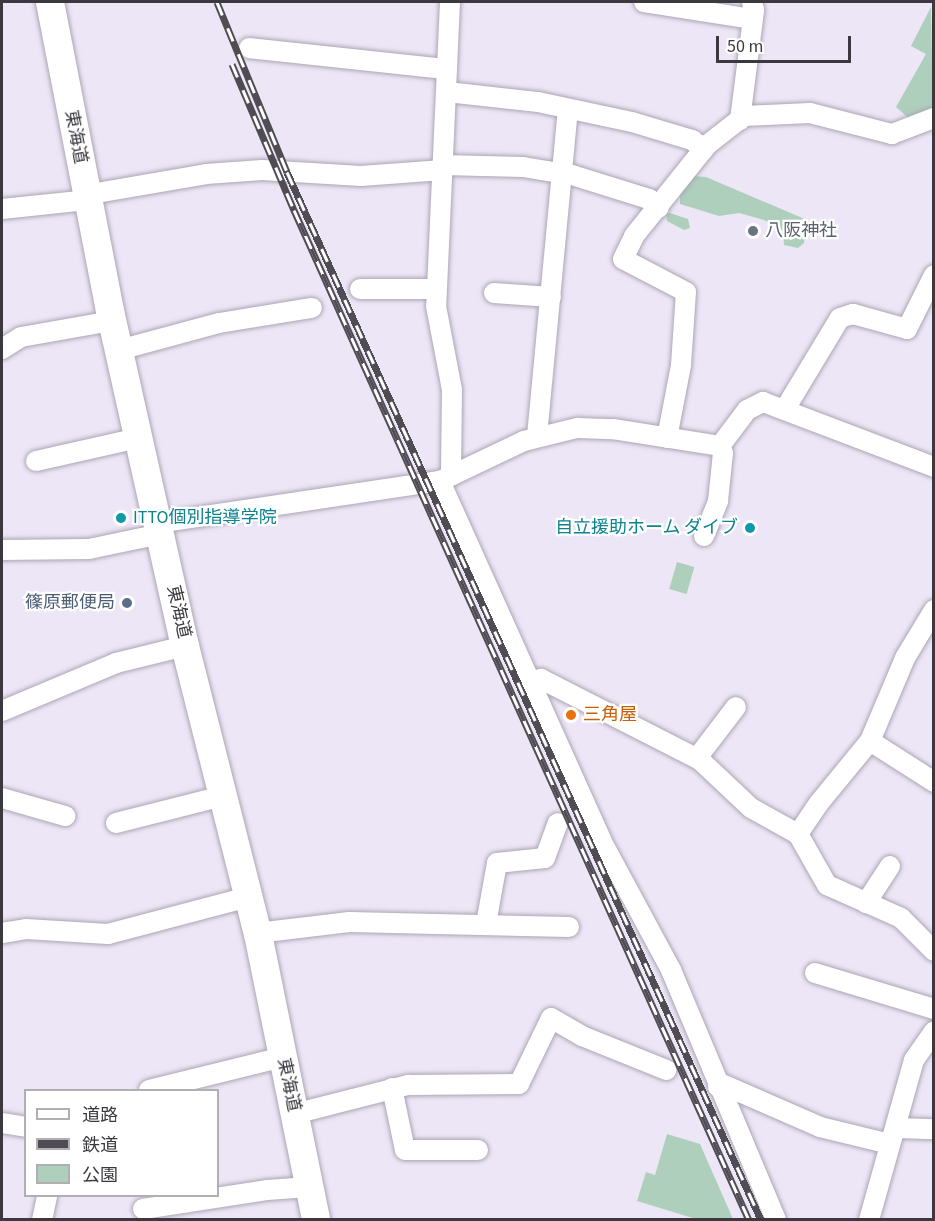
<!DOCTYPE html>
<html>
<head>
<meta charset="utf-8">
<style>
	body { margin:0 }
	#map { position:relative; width:935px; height:1221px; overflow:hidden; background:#ede6f6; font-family:"Source Sans 3","Noto Sans JP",sans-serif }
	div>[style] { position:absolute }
	.green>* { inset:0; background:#aecfbc; transform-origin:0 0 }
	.roads { filter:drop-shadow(0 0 2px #aca5b4) drop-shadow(0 0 2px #aca5b4) }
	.street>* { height:20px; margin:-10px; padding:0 10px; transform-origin:10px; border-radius:10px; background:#fff }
	.secondary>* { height:28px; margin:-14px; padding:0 14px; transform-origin:14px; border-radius:14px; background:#fff }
	.rail>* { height:7px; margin-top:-3.5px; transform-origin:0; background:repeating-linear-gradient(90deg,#fff 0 14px,#504c54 0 28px); box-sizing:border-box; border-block:2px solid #504c54 }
	.dots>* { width:16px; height:16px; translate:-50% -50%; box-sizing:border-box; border:3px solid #fff; border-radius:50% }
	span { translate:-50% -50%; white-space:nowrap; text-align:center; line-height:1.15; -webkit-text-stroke:4.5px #fff; paint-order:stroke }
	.street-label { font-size:18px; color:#3b383f }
	.worship-label { font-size:18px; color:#5b616d }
	.left { translate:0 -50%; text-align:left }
	.culture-label { font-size:18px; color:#0d838f }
	.right { translate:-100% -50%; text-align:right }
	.service-label { font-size:18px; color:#4e5e75 }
	.food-label { font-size:18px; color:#c56008 }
	.frame { position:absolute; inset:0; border:3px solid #3b383f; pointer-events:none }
	.legend { position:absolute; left:24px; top:1089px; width:195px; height:108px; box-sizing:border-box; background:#fff; border:2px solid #b1afb2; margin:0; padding:8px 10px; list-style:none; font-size:18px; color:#3b383f }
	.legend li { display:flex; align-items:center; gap:12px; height:30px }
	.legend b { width:30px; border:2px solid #b1afb2 }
	.scale { position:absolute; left:716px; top:36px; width:135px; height:27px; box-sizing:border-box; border:3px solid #3b383f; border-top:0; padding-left:8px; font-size:18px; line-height:21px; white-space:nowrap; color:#3b383f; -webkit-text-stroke:4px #fff; paint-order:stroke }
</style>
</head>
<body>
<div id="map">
	<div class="green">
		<i style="clip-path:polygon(931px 7px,933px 112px,913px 122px,896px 107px,926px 54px,911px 46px)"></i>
		<i style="clip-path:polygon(694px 176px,706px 177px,807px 220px,804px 243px,798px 248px,784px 245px,783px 231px,764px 220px,739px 213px,719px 216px,680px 204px,680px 193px)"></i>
		<i style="clip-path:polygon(670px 213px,688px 219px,690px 228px,684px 230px,667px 221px,666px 214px)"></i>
		<i style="left:677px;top:562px;width:18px;height:28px;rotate:16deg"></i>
		<i style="clip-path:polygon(667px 1134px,700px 1144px,733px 1219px,696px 1219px,637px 1201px,646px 1172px,655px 1175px)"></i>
	</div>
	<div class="roads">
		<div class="street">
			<i style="left:450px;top:2px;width:304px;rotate:92.6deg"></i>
			<i style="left:436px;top:306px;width:86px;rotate:79.2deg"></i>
			<i style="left:452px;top:390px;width:86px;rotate:90.7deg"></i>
			<i style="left:644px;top:2px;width:110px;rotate:8.9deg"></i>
			<i style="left:249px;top:48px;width:199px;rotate:6.1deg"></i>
			<i style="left:447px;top:92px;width:92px;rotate:6.3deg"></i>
			<i style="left:538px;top:102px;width:96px;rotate:12deg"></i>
			<i style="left:632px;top:122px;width:63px;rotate:16.7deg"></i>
			<i style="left:692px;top:140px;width:15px;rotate:37deg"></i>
			<i style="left:740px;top:120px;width:111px;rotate:-82.7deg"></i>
			<i style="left:754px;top:10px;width:8px;rotate:-104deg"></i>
			<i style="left:443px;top:165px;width:80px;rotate:1.4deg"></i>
			<i style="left:523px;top:167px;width:50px;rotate:9.3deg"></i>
			<i style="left:572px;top:175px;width:81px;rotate:17.3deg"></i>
			<i style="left:649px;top:199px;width:13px;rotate:42deg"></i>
			<i style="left:85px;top:195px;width:123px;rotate:-9.8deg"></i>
			<i style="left:206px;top:174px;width:56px;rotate:-4.1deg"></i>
			<i style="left:262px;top:170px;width:99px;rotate:3.5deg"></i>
			<i style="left:361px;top:176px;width:82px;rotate:-4.2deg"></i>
			<i style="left:2px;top:209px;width:85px;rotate:-6deg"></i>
			<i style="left:360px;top:289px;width:77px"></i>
			<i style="left:494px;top:293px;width:57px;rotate:4deg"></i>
			<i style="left:2px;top:349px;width:22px;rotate:-32deg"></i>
			<i style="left:21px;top:337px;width:92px;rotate:-10deg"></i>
			<i style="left:119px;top:350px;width:104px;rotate:-15.1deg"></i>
			<i style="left:219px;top:323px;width:94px;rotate:-9.2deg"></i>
			<i style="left:785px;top:409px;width:106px;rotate:-58.9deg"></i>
			<i style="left:840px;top:318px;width:14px;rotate:-17deg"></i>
			<i style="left:853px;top:314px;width:56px;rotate:15.5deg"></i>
			<i style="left:907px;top:329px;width:60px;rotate:-63.4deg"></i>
			<i style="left:537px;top:436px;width:328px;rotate:-84.6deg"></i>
			<i style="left:667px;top:438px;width:74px;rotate:-79.1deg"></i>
			<i style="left:681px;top:365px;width:73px;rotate:-86.1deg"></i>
			<i style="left:686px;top:292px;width:71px;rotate:-152.4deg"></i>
			<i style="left:623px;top:259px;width:25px;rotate:-64deg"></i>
			<i style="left:634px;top:236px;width:117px;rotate:-51.3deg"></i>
			<i style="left:707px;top:145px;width:47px;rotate:-38.1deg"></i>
			<i style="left:744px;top:116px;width:66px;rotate:-2.6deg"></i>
			<i style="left:810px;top:113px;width:85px;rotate:14.4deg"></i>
			<i style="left:892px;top:134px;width:45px;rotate:-20.9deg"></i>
			<i style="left:36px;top:461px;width:105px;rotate:-12.7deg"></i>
			<i style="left:440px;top:481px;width:93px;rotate:-25.5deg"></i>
			<i style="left:524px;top:441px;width:55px;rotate:-13.8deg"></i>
			<i style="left:577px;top:428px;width:36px;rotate:2deg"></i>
			<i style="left:613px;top:429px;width:108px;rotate:9deg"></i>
			<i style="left:720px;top:446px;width:45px;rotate:-53.1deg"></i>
			<i style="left:747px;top:410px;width:18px;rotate:-27deg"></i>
			<i style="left:763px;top:402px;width:183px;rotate:20.8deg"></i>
			<i style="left:158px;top:523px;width:285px;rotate:-8.5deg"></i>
			<i style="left:440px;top:481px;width:393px;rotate:65.8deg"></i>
			<i style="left:601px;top:840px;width:148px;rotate:61.7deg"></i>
			<i style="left:671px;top:970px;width:271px;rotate:67.2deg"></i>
			<i style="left:704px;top:536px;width:38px;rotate:-68deg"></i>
			<i style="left:718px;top:501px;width:48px;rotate:-84.1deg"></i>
			<i style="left:723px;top:453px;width:8px;rotate:-113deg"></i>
			<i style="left:2px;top:550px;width:87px;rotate:-0.7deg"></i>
			<i style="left:89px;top:549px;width:73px;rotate:-11.9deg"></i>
			<i style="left:531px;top:683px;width:11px;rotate:-22deg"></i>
			<i style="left:541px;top:679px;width:178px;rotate:27deg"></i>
			<i style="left:700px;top:760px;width:70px;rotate:43.3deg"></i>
			<i style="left:751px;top:808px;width:54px;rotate:29deg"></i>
			<i style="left:798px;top:834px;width:59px;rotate:60.4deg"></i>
			<i style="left:827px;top:885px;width:81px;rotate:24deg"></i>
			<i style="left:901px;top:918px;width:47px;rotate:45deg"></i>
			<i style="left:2px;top:711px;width:124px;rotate:-22.8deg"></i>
			<i style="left:116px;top:663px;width:71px;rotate:-13.8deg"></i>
			<i style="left:870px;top:741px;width:76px;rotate:32.6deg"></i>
			<i style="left:697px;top:758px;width:64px;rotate:-52.6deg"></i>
			<i style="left:2px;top:798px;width:66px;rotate:15.9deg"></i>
			<i style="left:116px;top:823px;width:110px;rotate:-14.2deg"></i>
			<i style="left:798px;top:834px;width:37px;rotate:-56deg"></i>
			<i style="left:819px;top:803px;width:80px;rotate:-50.6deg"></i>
			<i style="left:870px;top:741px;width:90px;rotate:-67.1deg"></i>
			<i style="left:905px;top:658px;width:56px;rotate:-58.9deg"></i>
			<i style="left:866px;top:903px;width:44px;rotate:-57deg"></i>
			<i style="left:486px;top:924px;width:62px;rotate:-79.8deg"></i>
			<i style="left:497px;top:863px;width:48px;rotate:-5.9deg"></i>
			<i style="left:545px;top:858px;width:37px;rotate:-70deg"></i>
			<i style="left:2px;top:933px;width:24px;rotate:-9deg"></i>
			<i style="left:26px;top:929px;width:82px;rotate:3.5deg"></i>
			<i style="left:108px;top:934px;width:145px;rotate:-14.8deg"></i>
			<i style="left:257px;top:933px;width:93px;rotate:-6.8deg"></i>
			<i style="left:349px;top:922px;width:220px;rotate:1.3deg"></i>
			<i style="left:815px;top:973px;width:124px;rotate:16.8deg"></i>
			<i style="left:718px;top:1087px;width:6px;rotate:-18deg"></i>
			<i style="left:724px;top:1085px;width:105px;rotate:23.6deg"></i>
			<i style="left:820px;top:1127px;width:72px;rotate:13.7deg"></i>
			<i style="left:392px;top:1088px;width:63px;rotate:78.2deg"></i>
			<i style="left:405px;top:1150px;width:73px"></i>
			<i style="left:149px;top:1090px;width:138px;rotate:-13.8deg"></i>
			<i style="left:294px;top:1114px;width:118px;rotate:-14.3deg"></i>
			<i style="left:408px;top:1085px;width:111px;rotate:-0.5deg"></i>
			<i style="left:519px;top:1084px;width:73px;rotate:-64.1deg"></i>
			<i style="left:551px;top:1018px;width:36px;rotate:30deg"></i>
			<i style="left:582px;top:1036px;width:91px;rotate:22deg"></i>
			<i style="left:2px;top:1123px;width:24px;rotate:9deg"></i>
			<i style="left:897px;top:1128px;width:37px;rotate:2deg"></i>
			<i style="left:143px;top:1209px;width:125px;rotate:-8.7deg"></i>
			<i style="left:267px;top:1190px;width:42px;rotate:-4.1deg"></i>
			<i style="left:42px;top:1220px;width:25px;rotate:-78deg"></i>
			<i style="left:869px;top:1220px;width:166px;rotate:-74.3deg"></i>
			<i style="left:914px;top:1060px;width:35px;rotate:-55deg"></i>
		</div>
		<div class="secondary">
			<i style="left:50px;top:2px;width:315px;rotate:79deg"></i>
			<i style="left:110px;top:311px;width:343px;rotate:77.4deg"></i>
			<i style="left:185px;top:646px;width:297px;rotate:75.8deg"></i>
			<i style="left:258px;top:934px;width:292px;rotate:78.5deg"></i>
		</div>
	</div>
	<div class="rail">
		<i style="left:217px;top:2px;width:184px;rotate:67.6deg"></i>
		<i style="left:287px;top:172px;width:1150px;rotate:65.66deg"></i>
		<i style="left:232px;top:64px;width:159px;rotate:67deg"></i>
		<i style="left:294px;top:210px;width:1108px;rotate:65.75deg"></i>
	</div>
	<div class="dots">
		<i style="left:753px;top:231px;background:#6b7280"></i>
		<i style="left:121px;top:518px;background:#0f9aa8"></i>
		<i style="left:750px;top:528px;background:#0f9aa8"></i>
		<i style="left:127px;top:603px;background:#5c6f8a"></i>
		<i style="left:571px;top:715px;background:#e8710a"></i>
	</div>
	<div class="street-label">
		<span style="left:75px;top:137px;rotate:79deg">東海道</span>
		<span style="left:178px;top:612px;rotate:77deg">東海道</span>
		<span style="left:288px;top:1085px;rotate:78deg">東海道</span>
	</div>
	<div class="worship-label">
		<span class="left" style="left:765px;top:231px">八阪神社</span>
	</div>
	<div class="culture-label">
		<span class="left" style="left:133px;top:518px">ITTO個別指導学院</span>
		<span class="right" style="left:738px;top:528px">自立援助ホーム ダイブ</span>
	</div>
	<div class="service-label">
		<span class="right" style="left:115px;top:603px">篠原郵便局</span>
	</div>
	<div class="food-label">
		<span class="left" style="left:583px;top:715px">三角屋</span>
	</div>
	<div class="frame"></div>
	<ul class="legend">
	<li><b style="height:8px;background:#fff"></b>道路</li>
	<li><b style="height:8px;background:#504c54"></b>鉄道</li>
	<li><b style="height:16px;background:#aecfbc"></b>公園</li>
	</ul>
	<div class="scale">50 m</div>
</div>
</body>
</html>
